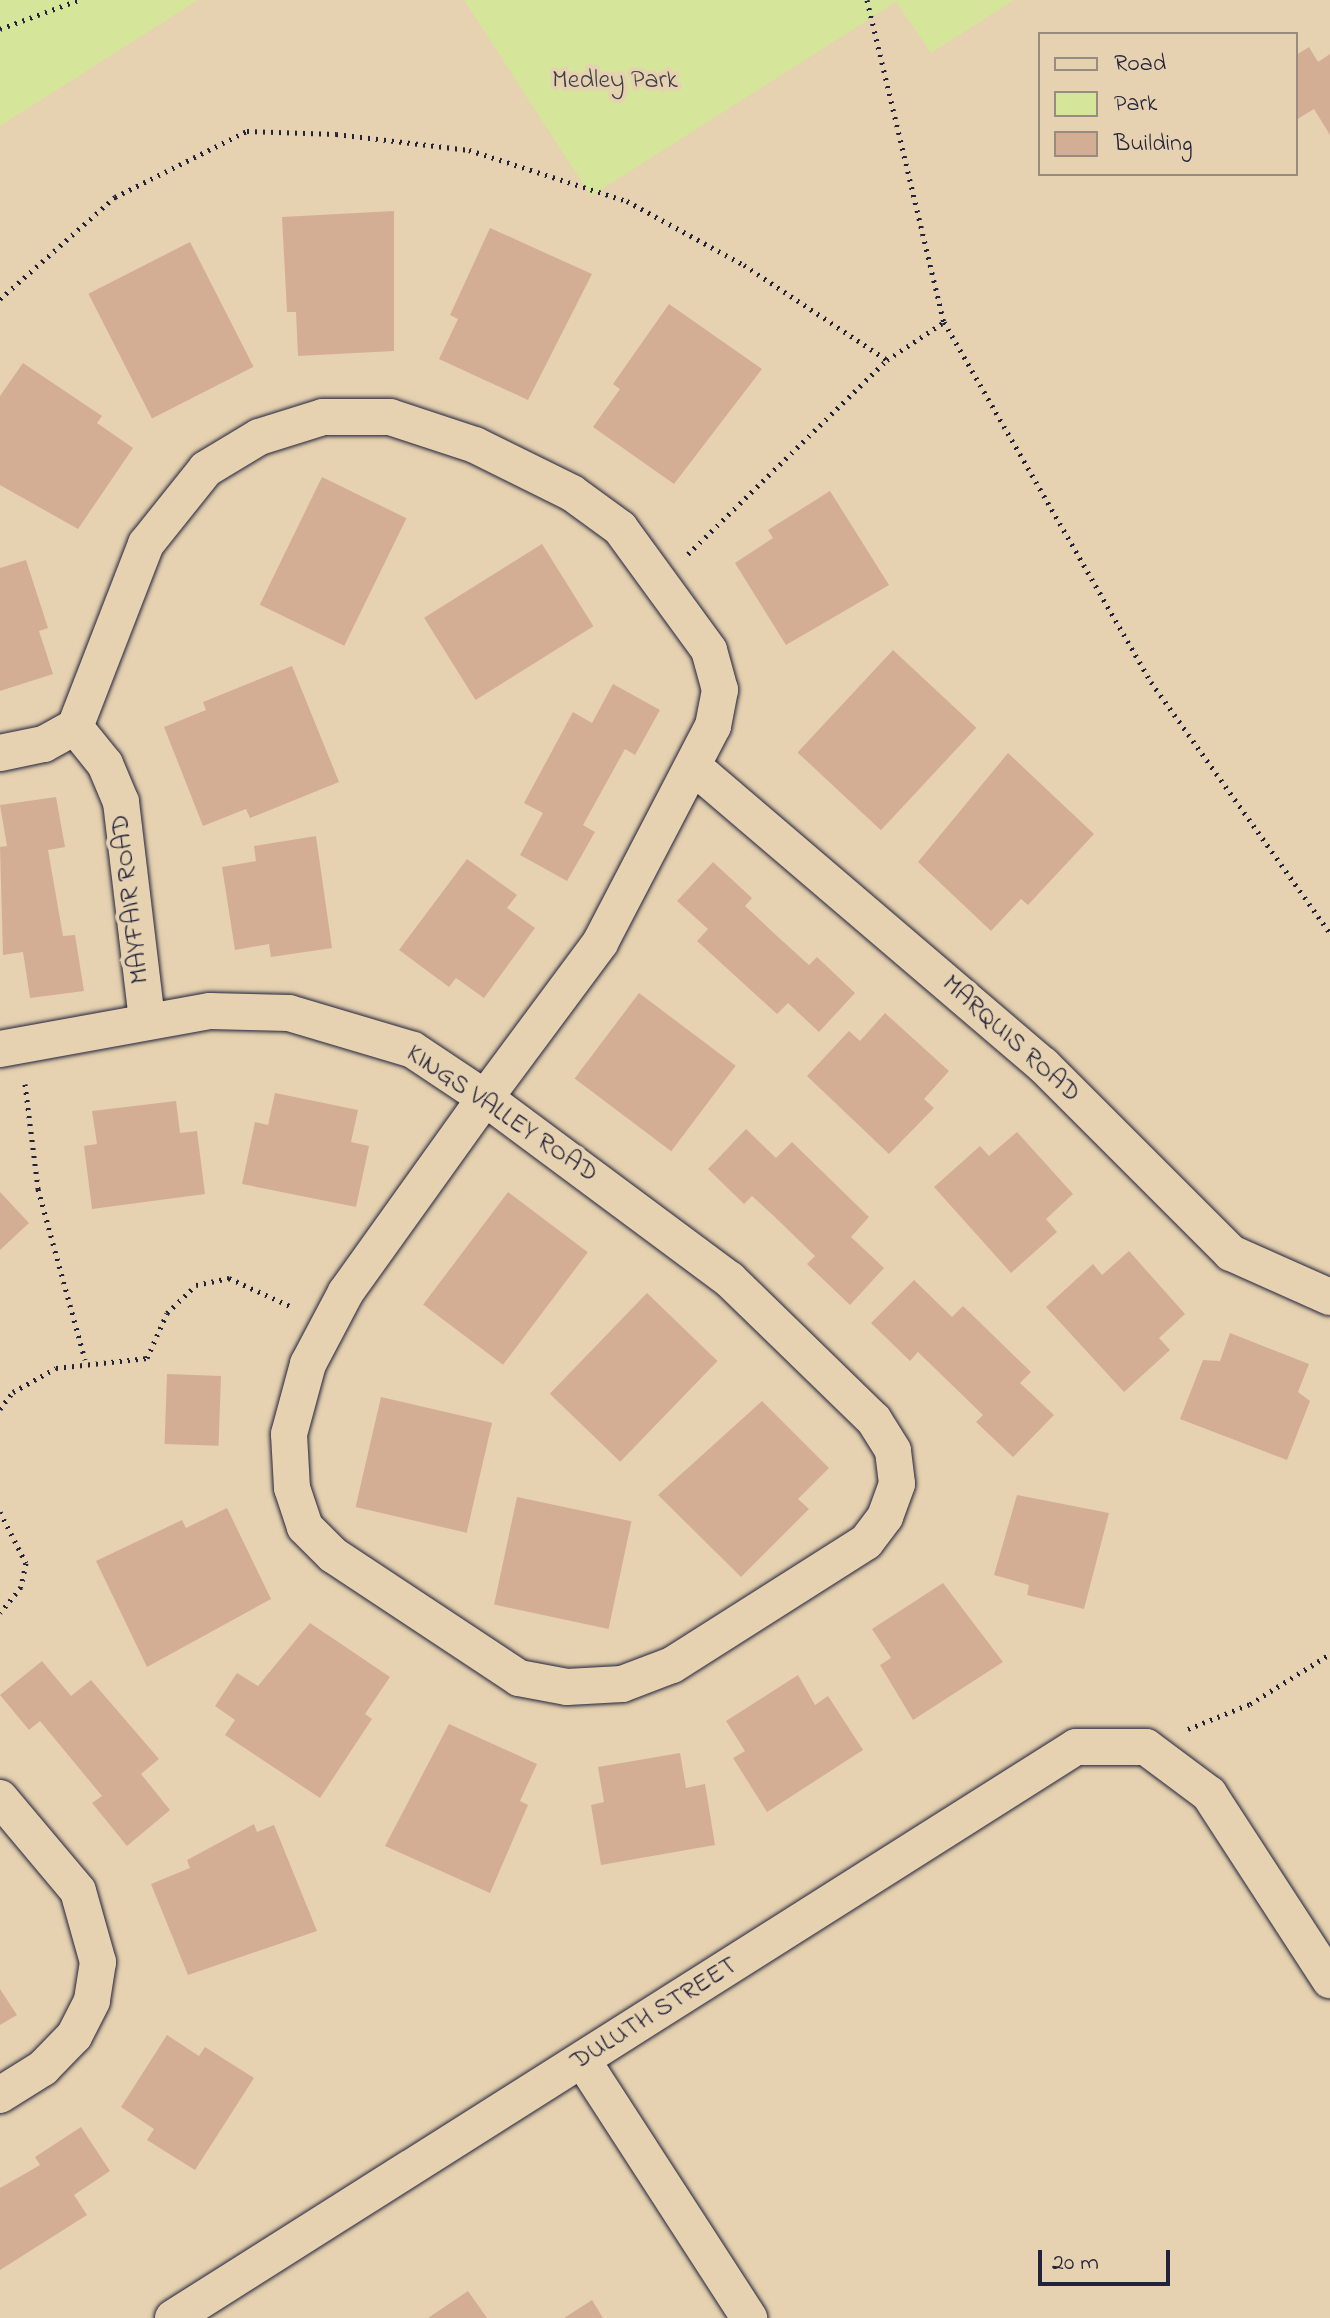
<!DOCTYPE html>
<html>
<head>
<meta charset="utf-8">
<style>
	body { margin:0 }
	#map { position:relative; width:1330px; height:2318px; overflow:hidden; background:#e6d2b0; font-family:"Indie Flower",sans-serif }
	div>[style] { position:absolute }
	.green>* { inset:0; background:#d5e599 }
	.building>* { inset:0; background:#d4ae94; transform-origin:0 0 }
	.path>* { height:5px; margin-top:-2.5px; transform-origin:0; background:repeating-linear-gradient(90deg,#22223b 0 2px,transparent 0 8px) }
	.roads { filter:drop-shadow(0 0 2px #22223b) drop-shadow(0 0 2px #22223b) }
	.street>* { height:36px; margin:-18px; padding:0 18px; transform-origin:18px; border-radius:18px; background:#e6d2b0 }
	span { translate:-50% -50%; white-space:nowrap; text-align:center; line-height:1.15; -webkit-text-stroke:8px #e6d2b0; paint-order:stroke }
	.park-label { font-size:26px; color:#3d3f49 }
	.street-label { font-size:26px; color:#22223b }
	.legend { position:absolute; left:1038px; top:32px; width:260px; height:144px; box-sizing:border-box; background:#e6d2b0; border:2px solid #988c81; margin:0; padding:10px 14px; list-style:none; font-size:24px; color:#22223b }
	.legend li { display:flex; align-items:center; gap:16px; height:40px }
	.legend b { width:40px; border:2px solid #988c81 }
	.scale { position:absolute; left:1038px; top:2250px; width:132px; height:36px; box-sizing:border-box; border:4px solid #22223b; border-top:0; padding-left:10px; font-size:24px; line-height:28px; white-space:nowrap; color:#22223b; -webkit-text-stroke:6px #e6d2b0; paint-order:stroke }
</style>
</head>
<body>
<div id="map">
	<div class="green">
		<i style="clip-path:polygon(0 0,198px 0,0 126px)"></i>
		<i style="clip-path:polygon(464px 0,1014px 0,931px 53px,896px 2px,591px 196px)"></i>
	</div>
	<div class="building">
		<i style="clip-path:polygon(1309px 47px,1318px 62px,1330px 54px,1330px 135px,1314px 109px,1296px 120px,1296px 55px)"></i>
		<i style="clip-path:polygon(394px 211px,394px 351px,298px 356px,296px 312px,287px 312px,282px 217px)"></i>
		<i style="clip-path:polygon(490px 228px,592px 274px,528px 400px,439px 359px,458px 319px,450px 315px)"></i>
		<i style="left:190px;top:242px;width:140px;height:114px;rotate:63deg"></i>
		<i style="clip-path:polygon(669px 304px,762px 369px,674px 484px,593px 427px,620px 389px,613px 384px)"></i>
		<i style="clip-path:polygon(23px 363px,102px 416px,97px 423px,133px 448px,78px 529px,0 485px,0 396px)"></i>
		<i style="left:322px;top:477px;width:94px;height:142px;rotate:26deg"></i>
		<i style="clip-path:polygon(830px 491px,889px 585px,786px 645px,735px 563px,773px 538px,768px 530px)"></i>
		<i style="left:542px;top:544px;width:97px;height:139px;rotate:58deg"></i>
		<i style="clip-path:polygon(26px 560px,48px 628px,39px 631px,53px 674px,0 691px,0 568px)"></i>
		<i style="left:893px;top:650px;width:114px;height:140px;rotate:43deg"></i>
		<i style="clip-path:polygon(292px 666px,339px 782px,250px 818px,246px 809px,203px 826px,164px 727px,206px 710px,203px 702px)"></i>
		<i style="clip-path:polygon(613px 684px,660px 710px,635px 755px,625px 749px,583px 825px,595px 832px,567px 881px,520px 855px,543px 813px,524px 803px,573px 712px,592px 723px)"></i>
		<i style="clip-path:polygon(1008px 753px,1094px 834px,1028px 905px,1021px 899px,991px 931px,918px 862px)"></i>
		<i style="clip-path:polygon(56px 797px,65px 847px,48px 850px,63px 936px,75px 935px,84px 991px,30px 998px,23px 952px,3px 955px,0 847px,7px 846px,0 805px)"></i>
		<i style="clip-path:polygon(316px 836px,332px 948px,271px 957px,269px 944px,235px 950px,222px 867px,256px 861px,254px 846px)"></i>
		<i style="clip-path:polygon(467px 859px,517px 895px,507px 908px,535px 928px,484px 998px,456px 978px,449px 987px,399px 950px)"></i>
		<i style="clip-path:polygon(713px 862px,752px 898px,745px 906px,777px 936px,809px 965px,817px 957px,855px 993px,819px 1032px,788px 1003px,777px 1014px,697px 941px,708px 929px,677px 901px)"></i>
		<i style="left:639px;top:993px;width:121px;height:107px;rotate:37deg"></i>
		<i style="clip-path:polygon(885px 1013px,949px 1071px,924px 1099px,934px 1108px,889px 1154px,807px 1076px,849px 1031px,860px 1041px)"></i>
		<i style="clip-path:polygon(275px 1093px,358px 1110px,351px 1142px,369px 1146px,356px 1207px,242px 1184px,255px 1122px,268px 1125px)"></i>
		<i style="clip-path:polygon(176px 1101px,180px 1133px,197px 1131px,205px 1194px,92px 1209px,84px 1146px,97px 1144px,92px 1111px)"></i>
		<i style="clip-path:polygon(746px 1129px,776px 1158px,792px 1142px,869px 1217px,851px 1237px,884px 1268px,850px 1305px,807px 1264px,815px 1256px,777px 1219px,752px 1196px,744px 1204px,708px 1169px)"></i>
		<i style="clip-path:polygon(1017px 1132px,1073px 1194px,1046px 1219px,1057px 1232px,1011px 1273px,934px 1187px,980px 1146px,989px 1156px)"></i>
		<i style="clip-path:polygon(0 1192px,29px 1223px,0 1250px)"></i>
		<i style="left:508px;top:1192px;width:100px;height:141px;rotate:37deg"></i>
		<i style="clip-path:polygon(1129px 1251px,1185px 1314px,1159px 1338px,1170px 1350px,1124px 1392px,1046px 1307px,1093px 1264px,1102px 1275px)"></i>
		<i style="clip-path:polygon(914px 1280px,952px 1317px,963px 1306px,1031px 1372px,1020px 1383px,1054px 1415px,1013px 1457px,976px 1422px,983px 1415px,918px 1352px,910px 1361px,871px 1323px)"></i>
		<i style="left:647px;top:1293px;width:98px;height:140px;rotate:44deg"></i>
		<i style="clip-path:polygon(1230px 1333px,1309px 1364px,1298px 1392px,1310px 1401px,1287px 1460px,1180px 1419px,1203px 1360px,1220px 1361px)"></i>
		<i style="left:167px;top:1374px;width:54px;height:70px;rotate:2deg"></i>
		<i style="left:381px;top:1397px;width:114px;height:113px;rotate:13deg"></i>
		<i style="clip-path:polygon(762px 1401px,829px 1468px,798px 1499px,809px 1509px,741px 1577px,658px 1495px)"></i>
		<i style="clip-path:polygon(1017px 1495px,1109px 1513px,1084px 1609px,1027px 1595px,1029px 1585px,994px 1575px)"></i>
		<i style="left:517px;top:1497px;width:117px;height:110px;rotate:12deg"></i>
		<i style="clip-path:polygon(227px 1508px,271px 1599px,147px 1667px,96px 1561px,182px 1520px,186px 1528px)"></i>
		<i style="clip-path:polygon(943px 1583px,1003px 1662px,913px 1720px,880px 1665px,891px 1658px,872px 1629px)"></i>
		<i style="clip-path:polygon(310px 1623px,390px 1677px,365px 1714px,372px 1719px,320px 1798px,225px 1735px,235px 1720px,215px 1706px,237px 1673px,258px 1686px)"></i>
		<i style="clip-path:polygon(42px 1661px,71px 1696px,91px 1680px,159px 1759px,141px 1774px,170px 1810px,127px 1846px,92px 1803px,102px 1796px,40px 1721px,29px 1730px,0 1695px)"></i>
		<i style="clip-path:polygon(798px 1675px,815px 1705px,828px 1696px,863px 1750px,767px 1812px,733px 1758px,745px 1751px,726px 1721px)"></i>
		<i style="clip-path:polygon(449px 1724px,537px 1764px,520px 1801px,528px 1805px,490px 1893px,385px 1846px)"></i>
		<i style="clip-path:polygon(680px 1753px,686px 1788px,705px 1784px,715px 1845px,601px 1865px,591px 1805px,604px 1802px,598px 1767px)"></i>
		<i style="clip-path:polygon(254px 1824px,257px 1832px,274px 1825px,317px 1931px,188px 1975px,151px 1884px,190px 1868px,187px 1860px)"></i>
		<i style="clip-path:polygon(0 1989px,17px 2015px,0 2025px)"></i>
		<i style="clip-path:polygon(167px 2035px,199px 2056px,205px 2047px,254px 2078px,195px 2170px,147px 2140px,154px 2129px,121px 2107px)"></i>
		<i style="clip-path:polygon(81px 2127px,110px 2171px,74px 2195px,87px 2215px,0 2270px,0 2188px,40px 2165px,35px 2157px)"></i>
		<i style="clip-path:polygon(468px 2291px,487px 2318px,428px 2318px)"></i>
		<i style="clip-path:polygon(592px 2300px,603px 2318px,564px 2318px)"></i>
	</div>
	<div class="path">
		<i style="left:867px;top:0;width:331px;rotate:76.6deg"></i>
		<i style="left:944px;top:322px;width:415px;rotate:60.1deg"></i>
		<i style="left:1151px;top:682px;width:308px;rotate:54.5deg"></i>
		<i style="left:0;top:29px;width:84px;rotate:-20.2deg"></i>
		<i style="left:0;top:299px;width:154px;rotate:-41.6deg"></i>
		<i style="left:115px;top:197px;width:148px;rotate:-26.6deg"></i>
		<i style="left:247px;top:131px;width:89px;rotate:1.9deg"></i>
		<i style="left:336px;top:134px;width:134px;rotate:6.9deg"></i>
		<i style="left:469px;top:150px;width:166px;rotate:17.9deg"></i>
		<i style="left:627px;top:201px;width:133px;rotate:28.7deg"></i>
		<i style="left:744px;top:265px;width:172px;rotate:33.6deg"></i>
		<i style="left:688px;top:554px;width:278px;rotate:-44.3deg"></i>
		<i style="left:887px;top:360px;width:69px;rotate:-33.7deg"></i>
		<i style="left:25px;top:1084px;width:106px;rotate:82.9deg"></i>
		<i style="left:38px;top:1189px;width:177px;rotate:74.6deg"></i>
		<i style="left:0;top:1409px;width:21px;rotate:-53deg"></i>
		<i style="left:13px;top:1392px;width:49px;rotate:-29.2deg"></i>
		<i style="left:56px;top:1368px;width:92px;rotate:-6.3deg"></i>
		<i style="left:147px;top:1358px;width:49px;rotate:-66deg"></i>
		<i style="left:167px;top:1313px;width:40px;rotate:-44deg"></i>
		<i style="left:196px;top:1285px;width:34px;rotate:-12deg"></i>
		<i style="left:229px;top:1278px;width:69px;rotate:24.7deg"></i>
		<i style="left:0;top:1512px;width:57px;rotate:63deg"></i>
		<i style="left:26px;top:1563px;width:25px;rotate:102deg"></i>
		<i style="left:21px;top:1587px;width:33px;rotate:129deg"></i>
		<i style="left:1188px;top:1729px;width:67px;rotate:-22deg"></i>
		<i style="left:1250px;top:1704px;width:94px;rotate:-32deg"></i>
	</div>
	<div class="roads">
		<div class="street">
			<i style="left:0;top:753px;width:45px;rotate:-11.6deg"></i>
			<i style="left:44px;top:744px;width:35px;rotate:-29deg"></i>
			<i style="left:75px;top:727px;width:48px;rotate:51deg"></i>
			<i style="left:105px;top:764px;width:41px;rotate:67.2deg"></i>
			<i style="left:121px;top:802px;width:220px;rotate:83.2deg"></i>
			<i style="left:695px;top:768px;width:458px;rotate:40.5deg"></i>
			<i style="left:1043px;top:1065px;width:266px;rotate:45deg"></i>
			<i style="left:1231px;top:1253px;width:108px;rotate:24deg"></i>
			<i style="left:0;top:1049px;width:213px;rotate:-10.3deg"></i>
			<i style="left:210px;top:1011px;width:79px;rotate:1.5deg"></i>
			<i style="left:289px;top:1013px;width:129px;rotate:16.6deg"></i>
			<i style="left:413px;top:1050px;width:87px;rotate:33.7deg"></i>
			<i style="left:485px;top:1098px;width:304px;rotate:36.6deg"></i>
			<i style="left:729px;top:1279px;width:202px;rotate:44.2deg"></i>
			<i style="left:874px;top:1420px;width:36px;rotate:58deg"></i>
			<i style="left:893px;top:1451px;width:33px;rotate:83deg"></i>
			<i style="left:897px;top:1484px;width:35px;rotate:110deg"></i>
			<i style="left:885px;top:1517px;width:31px;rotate:127deg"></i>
			<i style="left:866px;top:1542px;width:230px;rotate:147.6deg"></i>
			<i style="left:672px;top:1665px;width:53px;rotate:159.2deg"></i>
			<i style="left:622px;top:1684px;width:55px;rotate:176.9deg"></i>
			<i style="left:567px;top:1687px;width:49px;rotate:-169.4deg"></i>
			<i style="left:519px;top:1678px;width:223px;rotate:-146.5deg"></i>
			<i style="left:333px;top:1555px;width:40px;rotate:-135deg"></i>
			<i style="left:305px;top:1527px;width:41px;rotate:-108.4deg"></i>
			<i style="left:292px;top:1488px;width:54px;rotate:-93.2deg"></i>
			<i style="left:289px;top:1434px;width:73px;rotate:-74.8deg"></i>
			<i style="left:308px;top:1364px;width:81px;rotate:-62.2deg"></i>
			<i style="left:346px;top:1292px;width:239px;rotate:-54.4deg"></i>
			<i style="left:485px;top:1098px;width:193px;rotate:-53.4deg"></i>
			<i style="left:600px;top:943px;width:245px;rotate:-62.5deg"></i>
			<i style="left:713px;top:726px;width:37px;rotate:-79deg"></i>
			<i style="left:720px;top:690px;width:41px;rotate:-105.4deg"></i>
			<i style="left:709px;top:650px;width:151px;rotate:-126.1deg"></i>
			<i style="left:620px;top:528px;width:59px;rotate:-143.9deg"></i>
			<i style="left:572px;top:493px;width:108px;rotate:-153.7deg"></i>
			<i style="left:475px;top:445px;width:89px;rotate:-161.8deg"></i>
			<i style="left:390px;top:417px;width:67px;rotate:180deg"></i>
			<i style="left:323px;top:417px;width:67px;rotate:162.6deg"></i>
			<i style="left:259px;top:437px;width:62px;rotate:148.9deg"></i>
			<i style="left:206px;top:469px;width:96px;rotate:128.7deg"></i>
			<i style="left:146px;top:544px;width:196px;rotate:111.2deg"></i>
			<i style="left:0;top:1798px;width:121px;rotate:50deg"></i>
			<i style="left:78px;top:1891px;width:74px;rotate:74.3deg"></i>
			<i style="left:98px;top:1962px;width:39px;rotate:99deg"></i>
			<i style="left:92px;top:2001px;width:39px;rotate:117deg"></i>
			<i style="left:74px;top:2036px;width:45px;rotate:134.1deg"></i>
			<i style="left:43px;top:2068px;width:51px;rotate:147.9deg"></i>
			<i style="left:583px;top:2061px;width:306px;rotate:57.1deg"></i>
			<i style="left:173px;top:2318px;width:1068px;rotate:-32.31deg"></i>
			<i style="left:1076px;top:1747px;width:70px"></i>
			<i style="left:1146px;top:1747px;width:79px;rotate:36.7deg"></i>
			<i style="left:1209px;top:1794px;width:222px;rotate:57deg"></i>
		</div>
	</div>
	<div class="park-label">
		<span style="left:615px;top:82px">Medley Park</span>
	</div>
	<div class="street-label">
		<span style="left:132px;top:899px;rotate:-97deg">MAYFAIR ROAD</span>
		<span style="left:1010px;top:1040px;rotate:42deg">MARQUIS ROAD</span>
		<span style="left:501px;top:1115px;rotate:34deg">KINGS VALLEY ROAD</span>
		<span style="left:655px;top:2015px;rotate:-32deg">DULUTH STREET</span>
	</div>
	<ul class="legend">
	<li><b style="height:10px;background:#e6d2b0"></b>Road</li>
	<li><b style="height:22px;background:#d5e599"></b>Park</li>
	<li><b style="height:22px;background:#d4ae94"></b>Building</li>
	</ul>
	<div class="scale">20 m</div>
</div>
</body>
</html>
